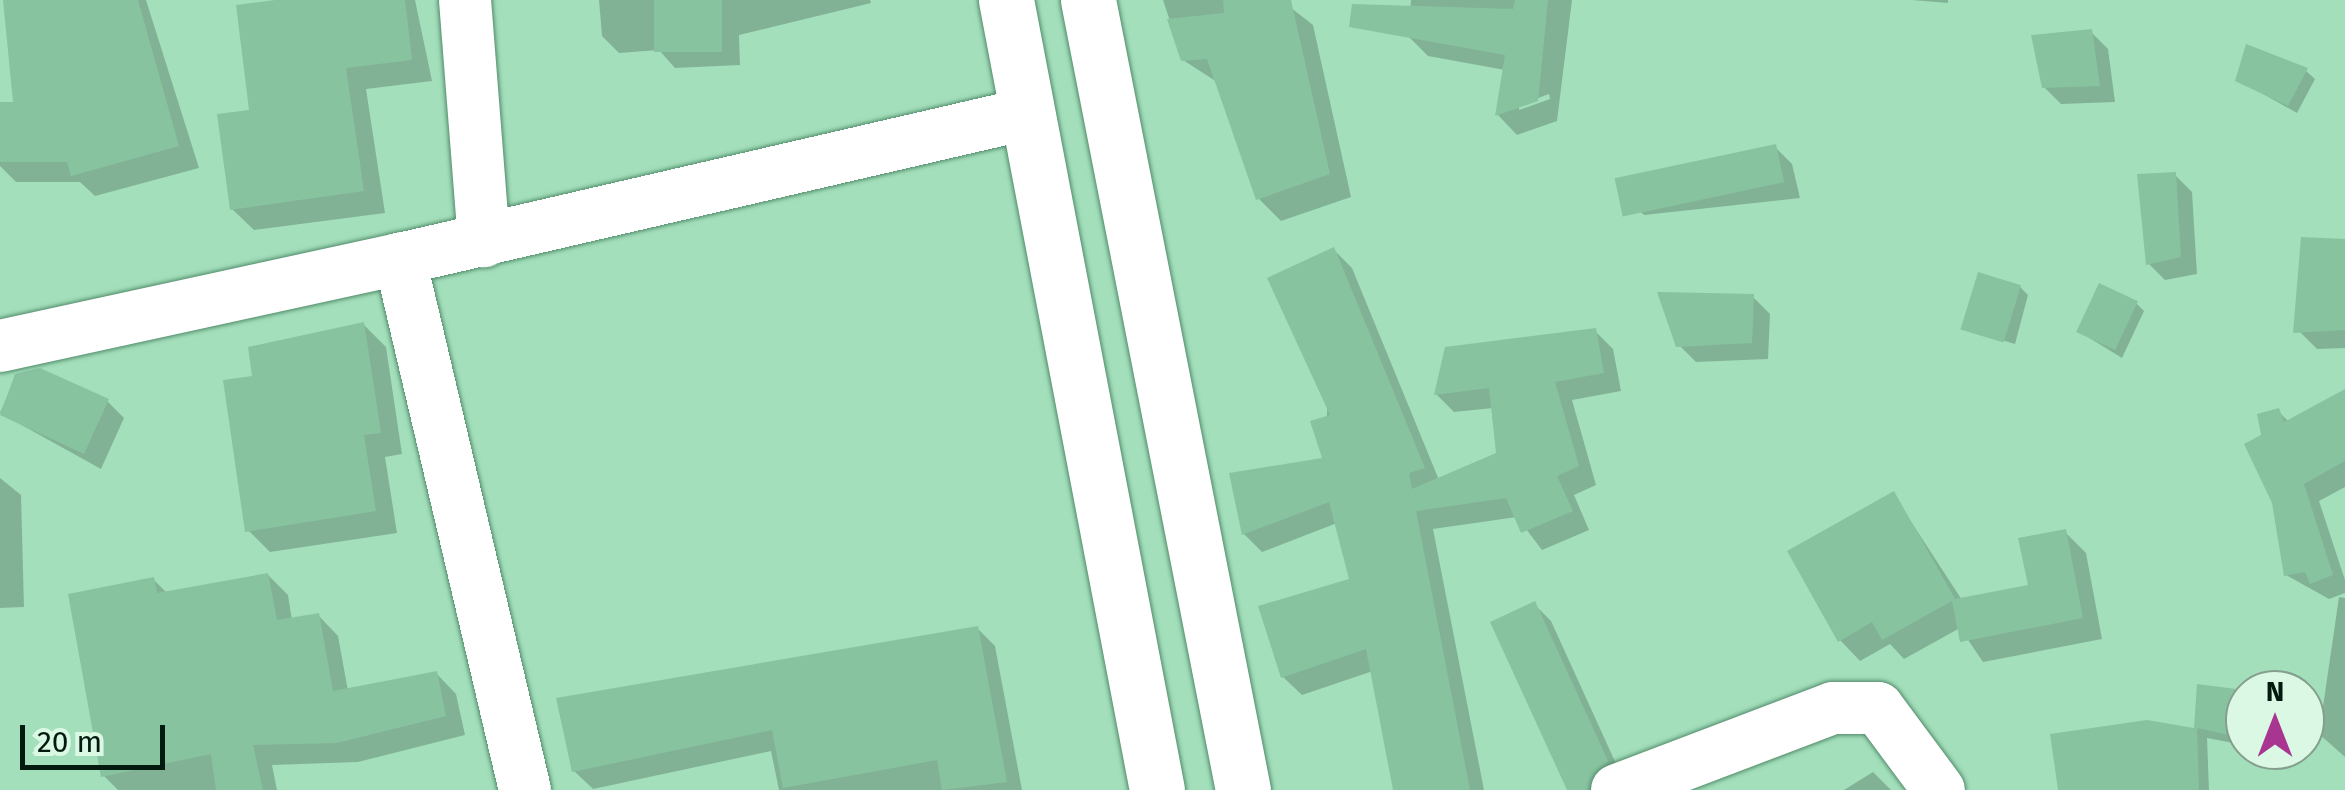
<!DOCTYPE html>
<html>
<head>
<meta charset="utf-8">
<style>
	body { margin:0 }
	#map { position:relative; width:2345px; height:790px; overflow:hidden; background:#a3dfbb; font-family:"Fira Sans",sans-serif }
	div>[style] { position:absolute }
	.shadow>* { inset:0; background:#0003 }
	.building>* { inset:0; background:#88c3a0; transform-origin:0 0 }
	.roads { filter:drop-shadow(0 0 2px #528b6b) drop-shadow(0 0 2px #528b6b) }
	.minor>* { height:52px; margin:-26px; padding:0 26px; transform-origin:26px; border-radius:26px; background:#fff }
	.tertiary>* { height:55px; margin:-27.5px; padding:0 27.5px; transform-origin:27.5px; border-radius:27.5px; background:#fff }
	span { translate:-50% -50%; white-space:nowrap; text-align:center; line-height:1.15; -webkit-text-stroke:8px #dbf8e5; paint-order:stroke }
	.north { position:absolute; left:2225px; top:670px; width:100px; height:100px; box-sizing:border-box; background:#dbf8e5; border:2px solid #859f8f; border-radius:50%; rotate:0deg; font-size:28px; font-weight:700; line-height:40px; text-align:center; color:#031a0e }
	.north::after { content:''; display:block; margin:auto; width:35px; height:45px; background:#a8358f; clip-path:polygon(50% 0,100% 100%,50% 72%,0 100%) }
	.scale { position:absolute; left:20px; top:725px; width:145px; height:45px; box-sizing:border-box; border:5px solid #031a0e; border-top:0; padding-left:12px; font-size:30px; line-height:35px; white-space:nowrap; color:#031a0e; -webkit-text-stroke:8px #dbf8e5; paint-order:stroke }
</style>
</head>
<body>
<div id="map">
	<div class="shadow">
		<i style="clip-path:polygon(6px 0,146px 0,199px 168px,95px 196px,80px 182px,16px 182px,0 166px,0 104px,16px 104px)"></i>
		<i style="clip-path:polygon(296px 0,415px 0,432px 81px,366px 89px,385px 213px,254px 230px,232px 209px,252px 112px)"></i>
		<i style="clip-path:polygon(599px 0,870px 0,871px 3px,739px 35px,740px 65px,675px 68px,659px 50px,619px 53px,602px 36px)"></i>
		<i style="clip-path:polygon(1163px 0,1281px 0,1313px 25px,1351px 197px,1281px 221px,1258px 198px,1217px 82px,1183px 60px)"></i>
		<i style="clip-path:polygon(evenodd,1411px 0,1572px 0,1557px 121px,1517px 135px,1498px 115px,1505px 70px,1428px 56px,1408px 36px,1411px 0,1549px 94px,1550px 99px,1519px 110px,1519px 105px,1549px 94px)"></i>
		<i style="clip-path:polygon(1912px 0,1948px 0,1948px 3px)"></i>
		<i style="clip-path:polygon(2091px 32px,2108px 49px,2115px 102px,2061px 104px,2044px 87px)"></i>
		<i style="clip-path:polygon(2306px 71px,2315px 79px,2297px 113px,2238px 80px)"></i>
		<i style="clip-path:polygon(1775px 147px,1792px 164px,1800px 198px,1644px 215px,1627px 198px)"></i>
		<i style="clip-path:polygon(2175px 175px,2192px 192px,2197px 274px,2165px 280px,2149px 264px)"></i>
		<i style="clip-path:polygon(2345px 242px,2345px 348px,2317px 349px,2296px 328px)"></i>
		<i style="clip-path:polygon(1334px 250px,1352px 268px,1439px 480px,1499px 455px,1493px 408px,1454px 412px,1436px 394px,1595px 331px,1613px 349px,1621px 391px,1572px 400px,1596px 485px,1574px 495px,1589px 530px,1542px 550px,1517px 517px,1433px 529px,1484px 790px,1395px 790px,1373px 671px,1302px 695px,1283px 677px,1352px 581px,1337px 523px,1262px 552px,1244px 534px,1325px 460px)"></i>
		<i style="clip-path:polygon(2020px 287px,2028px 295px,2015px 344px,1964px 329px)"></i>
		<i style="clip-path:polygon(1753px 297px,1770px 314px,1768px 359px,1696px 362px,1679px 345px)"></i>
		<i style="clip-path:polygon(2136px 303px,2144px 311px,2122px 358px,2078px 331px)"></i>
		<i style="clip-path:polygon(364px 325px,386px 347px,402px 454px,385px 457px,397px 533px,270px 552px,248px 530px,254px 378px)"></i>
		<i style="clip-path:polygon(16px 376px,107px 401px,124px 418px,101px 469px,0 413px)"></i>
		<i style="clip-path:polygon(2345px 392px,2345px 487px,2319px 501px,2345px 580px,2345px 593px,2329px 599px,2286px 575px,2263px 436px,2278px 411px,2289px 422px)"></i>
		<i style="clip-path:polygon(0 478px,21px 495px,24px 607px,0 608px)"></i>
		<i style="clip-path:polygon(1893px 494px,1962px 600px,2031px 587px,2065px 532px,2086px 553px,2102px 639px,1983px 662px,1960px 628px,1904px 659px,1890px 644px,1860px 661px,1840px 640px)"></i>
		<i style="clip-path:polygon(268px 575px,288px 595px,292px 620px,318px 615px,338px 636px,348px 691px,436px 673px,456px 694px,465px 735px,358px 762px,272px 765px,277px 790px,118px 790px,104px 776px,153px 579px,167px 593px)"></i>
		<i style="clip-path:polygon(2339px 597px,2345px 598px,2345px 757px,2319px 734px)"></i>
		<i style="clip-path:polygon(1534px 604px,1551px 621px,1623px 779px,1612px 790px,1570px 790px)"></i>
		<i style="clip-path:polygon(977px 628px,995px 646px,1022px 790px,779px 790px,771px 751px,593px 789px,574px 771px)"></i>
		<i style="clip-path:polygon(2199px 687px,2245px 702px,2239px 744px,2207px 738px,2209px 790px,2060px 790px,2197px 731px)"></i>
		<i style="clip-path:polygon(1873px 772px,1891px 790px,1844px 790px)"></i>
	</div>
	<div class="building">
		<i style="clip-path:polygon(3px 0,138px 0,179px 146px,71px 176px,67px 162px,0 162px,0 102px,13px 102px)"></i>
		<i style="clip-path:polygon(275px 0,405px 0,412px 60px,346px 68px,364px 191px,230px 210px,217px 114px,249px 110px,236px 5px)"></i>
		<i style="left:654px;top:0;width:68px;height:52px"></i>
		<i style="clip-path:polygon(1223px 0,1291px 0,1330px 174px,1256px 200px,1207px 59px,1181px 61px,1167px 19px,1224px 13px)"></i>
		<i style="clip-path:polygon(1515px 0,1548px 0,1538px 101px,1495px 116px,1505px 55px,1349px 27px,1352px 4px,1513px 9px)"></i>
		<i style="clip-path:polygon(2092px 29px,2100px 86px,2042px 88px,2031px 35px)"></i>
		<i style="clip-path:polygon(2246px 44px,2308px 68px,2288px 106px,2235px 81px)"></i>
		<i style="left:1776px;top:144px;width:39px;height:165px;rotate:78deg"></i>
		<i style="clip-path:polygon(2176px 172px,2181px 257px,2146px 265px,2137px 174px)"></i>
		<i style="clip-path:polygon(2301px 237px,2345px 239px,2345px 330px,2293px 333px)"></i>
		<i style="clip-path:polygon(1334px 247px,1425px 468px,1409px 473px,1412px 489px,1496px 453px,1489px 388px,1434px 395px,1445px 347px,1596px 328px,1604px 373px,1555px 382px,1579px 466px,1557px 476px,1573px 511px,1521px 533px,1506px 498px,1416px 511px,1470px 790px,1393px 790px,1366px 649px,1281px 678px,1258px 606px,1349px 579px,1329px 502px,1242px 535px,1229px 473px,1322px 458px,1310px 421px,1330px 415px,1267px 278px)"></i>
		<i style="left:1978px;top:272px;width:45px;height:60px;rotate:17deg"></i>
		<i style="left:2099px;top:283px;width:43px;height:54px;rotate:25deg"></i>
		<i style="clip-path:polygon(1657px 292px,1754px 294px,1752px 343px,1676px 347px)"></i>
		<i style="clip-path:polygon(364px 322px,381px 433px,364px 435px,376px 511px,245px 532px,223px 380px,252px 376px,248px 347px)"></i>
		<i style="clip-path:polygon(40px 368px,109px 399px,84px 454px,0 415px,15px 374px)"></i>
		<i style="clip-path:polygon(2345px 389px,2345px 461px,2304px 484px,2333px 575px,2310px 584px,2305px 572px,2284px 576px,2272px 503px,2244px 444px,2261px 435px,2257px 414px,2279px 408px,2284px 422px)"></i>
		<i style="clip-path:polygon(1894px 491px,1955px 599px,2028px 585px,2018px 538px,2066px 529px,2083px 618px,1960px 642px,1952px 601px,1882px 640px,1872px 622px,1838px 642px,1787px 551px)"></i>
		<i style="clip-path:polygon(268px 573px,277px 620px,319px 613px,333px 691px,437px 671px,446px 716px,337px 743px,253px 745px,263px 790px,216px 790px,211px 754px,101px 777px,68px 594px,154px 577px,157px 593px)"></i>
		<i style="clip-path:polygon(1535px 601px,1608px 761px,1588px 790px,1567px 790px,1490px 622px)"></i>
		<i style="clip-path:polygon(978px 626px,1007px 782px,942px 790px,937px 760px,783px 788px,772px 730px,572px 772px,556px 698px)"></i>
		<i style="clip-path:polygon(2197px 684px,2236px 689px,2229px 735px,2197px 728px,2199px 790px,2058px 790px,2050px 734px,2147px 720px,2194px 728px)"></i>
	</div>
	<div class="roads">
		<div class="minor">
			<i style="left:465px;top:0;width:242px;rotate:85.5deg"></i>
			<i style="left:0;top:346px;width:409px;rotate:-12.3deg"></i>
			<i style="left:525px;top:790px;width:546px;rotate:-103.25deg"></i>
			<i style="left:400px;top:259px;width:643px;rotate:-13.04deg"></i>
			<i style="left:1617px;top:790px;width:231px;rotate:-20.8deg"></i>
			<i style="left:1833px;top:708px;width:45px"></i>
			<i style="left:1878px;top:708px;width:102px;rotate:53.4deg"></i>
		</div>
		<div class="tertiary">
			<i style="left:1006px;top:0;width:804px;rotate:79.18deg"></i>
			<i style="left:1088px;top:0;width:805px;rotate:78.9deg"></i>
		</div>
	</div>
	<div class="north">N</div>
	<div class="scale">20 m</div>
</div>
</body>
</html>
